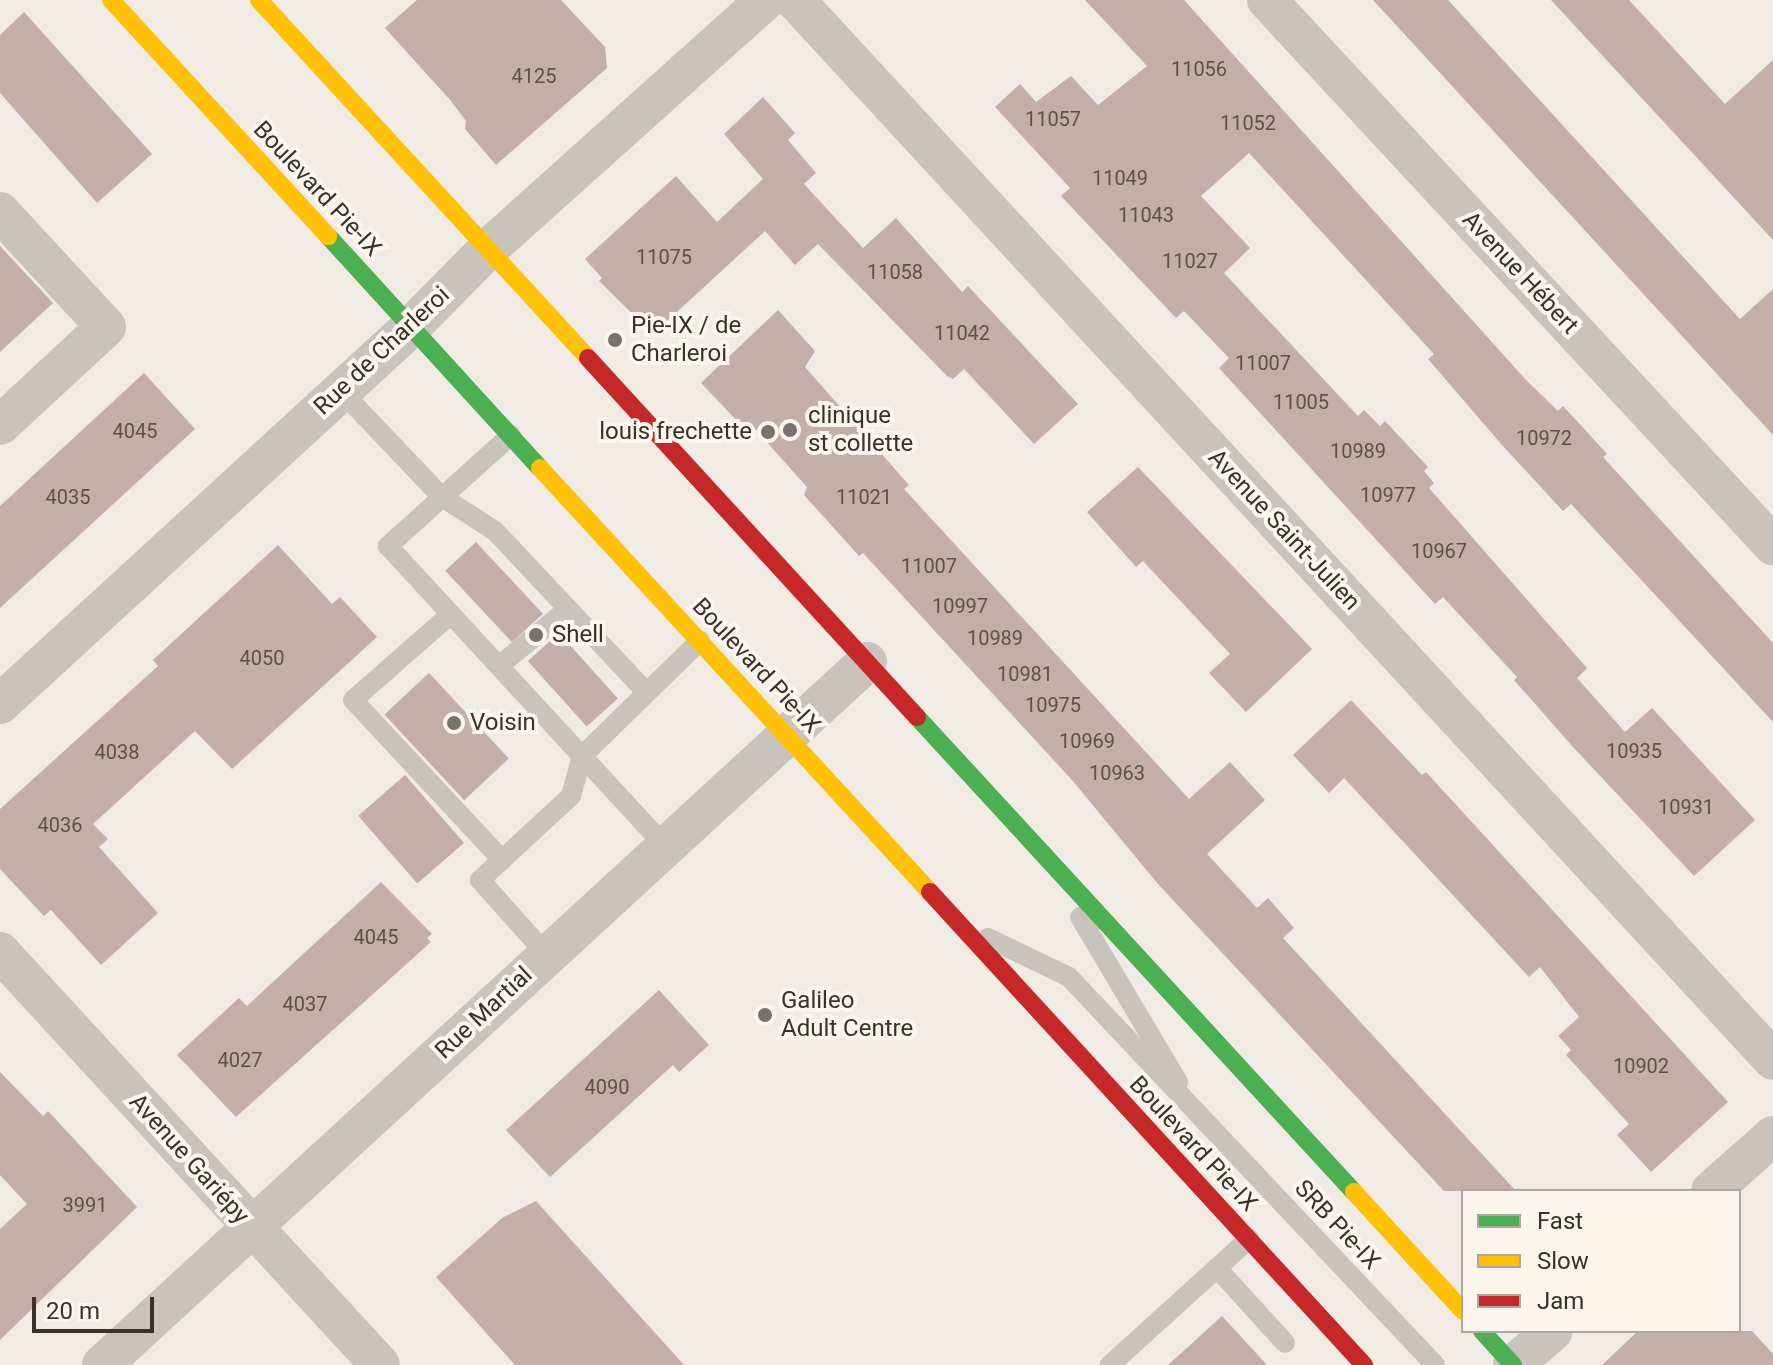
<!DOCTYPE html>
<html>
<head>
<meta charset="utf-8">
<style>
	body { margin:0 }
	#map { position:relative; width:1773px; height:1365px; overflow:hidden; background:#f0ebe5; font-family:Roboto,sans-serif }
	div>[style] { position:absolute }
	.building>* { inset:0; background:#c3afa7; transform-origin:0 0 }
	.lane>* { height:20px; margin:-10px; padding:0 10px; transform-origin:10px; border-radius:10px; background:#c9c3be }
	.street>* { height:40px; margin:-20px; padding:0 20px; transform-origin:20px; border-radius:20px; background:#c9c3be }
	.fast>* { height:18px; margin:-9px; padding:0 9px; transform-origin:9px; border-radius:9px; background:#4caf50 }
	.slow>* { height:18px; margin:-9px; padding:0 9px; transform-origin:9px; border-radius:9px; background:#ffc107 }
	.jam>* { height:18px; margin:-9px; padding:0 9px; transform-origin:9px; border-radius:9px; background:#c62828 }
	.dots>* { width:22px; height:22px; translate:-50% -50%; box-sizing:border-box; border:4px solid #fbf5ee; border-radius:50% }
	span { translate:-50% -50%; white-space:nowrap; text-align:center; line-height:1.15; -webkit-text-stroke:8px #fbf5ee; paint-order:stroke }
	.number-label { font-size:20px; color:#5d504a }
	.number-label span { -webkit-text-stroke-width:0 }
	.street-label { font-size:24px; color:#3b302b }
	.poi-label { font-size:24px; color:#3b302b }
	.left { translate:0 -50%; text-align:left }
	.right { translate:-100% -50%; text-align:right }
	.legend { position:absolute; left:1461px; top:1189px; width:280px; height:144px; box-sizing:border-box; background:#fbf5ee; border:2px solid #aea6a0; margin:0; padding:10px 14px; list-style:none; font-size:24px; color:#3b302b }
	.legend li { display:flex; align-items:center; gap:16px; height:40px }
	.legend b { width:40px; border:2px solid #aea6a0 }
	.scale { position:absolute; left:32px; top:1297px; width:122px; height:36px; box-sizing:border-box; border:4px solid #3b302b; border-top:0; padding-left:10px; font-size:24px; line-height:28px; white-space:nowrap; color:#3b302b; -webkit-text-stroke:6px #fbf5ee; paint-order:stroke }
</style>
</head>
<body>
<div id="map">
	<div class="building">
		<i style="clip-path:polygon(417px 0,561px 0,605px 47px,607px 68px,496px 165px,465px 129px,466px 121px,451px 101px,385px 28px)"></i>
		<i style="clip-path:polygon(1085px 0,1184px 0,1527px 381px,1558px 411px,1563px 406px,1588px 433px,1607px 454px,1603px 457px,1773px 643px,1773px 722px,1571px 504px,1563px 511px,1502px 445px,1428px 359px,1434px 354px,1249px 153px,1201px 196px,1250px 248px,1224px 273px,1358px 416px,1364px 410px,1380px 426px,1385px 421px,1428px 467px,1424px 471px,1434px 483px,1429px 488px,1587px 668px,1577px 678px,1625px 732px,1652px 708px,1755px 820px,1694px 876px,1573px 747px,1514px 680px,1517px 677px,1443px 597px,1435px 604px,1219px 368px,1229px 358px,1184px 311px,1176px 318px,1061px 196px,1070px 188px,995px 107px,1020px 84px,1036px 102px,1071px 76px,1098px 105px,1147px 66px)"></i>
		<i style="clip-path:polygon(1373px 0,1448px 0,1740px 319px,1773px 289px,1773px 435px)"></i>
		<i style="clip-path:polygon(1551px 0,1629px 0,1725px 104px,1773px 60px,1773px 240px)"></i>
		<i style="clip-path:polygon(24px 12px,152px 154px,97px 203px,0 93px,0 35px)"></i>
		<i style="clip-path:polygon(763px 97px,795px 133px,788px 140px,816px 173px,804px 184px,863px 248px,896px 218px,962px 292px,968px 286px,1078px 404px,1034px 444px,964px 369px,953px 379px,947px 376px,818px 244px,795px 265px,765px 231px,653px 334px,599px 281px,602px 278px,585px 259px,676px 176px,717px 222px,763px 179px,724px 134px)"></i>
		<i style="clip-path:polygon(0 246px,53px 303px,0 352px)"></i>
		<i style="clip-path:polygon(778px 310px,815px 351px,805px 367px,909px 485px,904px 489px,1189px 799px,1230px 762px,1265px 800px,1207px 854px,1257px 908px,1268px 898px,1294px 928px,1283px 938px,1516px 1191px,1444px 1191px,1158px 884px,1072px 780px,863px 553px,859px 556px,804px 495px,807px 487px,748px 421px,742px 426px,701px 383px)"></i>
		<i style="clip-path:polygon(144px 373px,195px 429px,0 608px,0 506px)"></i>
		<i style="clip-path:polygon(1138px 467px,1312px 649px,1246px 712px,1209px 673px,1230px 654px,1143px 561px,1136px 567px,1087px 512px)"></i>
		<i style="left:476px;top:542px;width:98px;height:42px;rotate:47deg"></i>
		<i style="clip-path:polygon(278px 545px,332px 604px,340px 597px,377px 637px,232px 769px,195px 731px,93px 824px,108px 839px,99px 847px,158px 913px,101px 965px,51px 910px,44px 916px,0 869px,0 809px,158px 666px,153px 660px)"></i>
		<i style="left:559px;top:633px;width:88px;height:42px;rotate:48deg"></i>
		<i style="left:429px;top:673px;width:117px;height:61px;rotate:47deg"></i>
		<i style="clip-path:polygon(1351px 700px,1422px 775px,1426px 772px,1728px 1102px,1651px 1172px,1617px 1135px,1629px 1124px,1566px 1055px,1571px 1050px,1558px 1036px,1579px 1017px,1540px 967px,1529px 977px,1344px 778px,1329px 793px,1293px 755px)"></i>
		<i style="left:405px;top:775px;width:90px;height:62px;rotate:49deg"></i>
		<i style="clip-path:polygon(381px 882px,432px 934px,427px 938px,431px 942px,236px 1117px,177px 1055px,239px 998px,247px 1006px)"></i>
		<i style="clip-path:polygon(659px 990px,709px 1045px,679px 1072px,673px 1065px,550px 1177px,506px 1130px)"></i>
		<i style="clip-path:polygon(0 1072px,43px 1116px,48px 1111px,137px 1207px,0 1340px,0 1229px,27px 1204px,0 1175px)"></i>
		<i style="clip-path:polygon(536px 1201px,684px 1365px,515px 1365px,436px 1277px,502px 1218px)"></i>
		<i style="clip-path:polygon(1222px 1316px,1267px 1365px,1168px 1365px)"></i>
		<i style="clip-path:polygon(1638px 1331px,1752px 1331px,1773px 1354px,1773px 1365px,1602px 1365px)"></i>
	</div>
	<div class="lane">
		<i style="left:341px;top:391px;width:146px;rotate:46.4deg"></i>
		<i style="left:442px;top:497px;width:63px;rotate:32.7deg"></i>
		<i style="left:495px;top:531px;width:221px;rotate:46.8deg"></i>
		<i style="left:511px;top:435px;width:166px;rotate:137.9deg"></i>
		<i style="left:388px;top:546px;width:286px;rotate:47.3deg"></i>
		<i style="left:582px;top:756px;width:41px;rotate:105.4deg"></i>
		<i style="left:571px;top:796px;width:124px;rotate:137.3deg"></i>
		<i style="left:480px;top:880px;width:101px;rotate:48.2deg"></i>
		<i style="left:451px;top:614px;width:130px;rotate:138.7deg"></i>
		<i style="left:353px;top:700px;width:219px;rotate:47deg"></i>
		<i style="left:499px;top:666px;width:89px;rotate:-39.6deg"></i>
		<i style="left:665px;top:846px;width:122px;rotate:-132.7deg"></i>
		<i style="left:582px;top:756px;width:165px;rotate:-44.3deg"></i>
		<i style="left:1080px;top:917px;width:192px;rotate:59.3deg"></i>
		<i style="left:988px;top:938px;width:90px;rotate:25.7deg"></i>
		<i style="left:1069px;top:977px;width:533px;rotate:46.67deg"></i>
		<i style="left:1217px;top:1268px;width:101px;rotate:47.8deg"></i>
		<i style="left:1110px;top:1365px;width:188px;rotate:-42.2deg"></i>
	</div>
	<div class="street">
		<i style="left:795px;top:0;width:1442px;rotate:47.3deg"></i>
		<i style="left:1267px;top:0;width:744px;rotate:47.13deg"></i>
		<i style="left:0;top:212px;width:156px;rotate:47.3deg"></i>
		<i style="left:106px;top:327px;width:144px;rotate:137.2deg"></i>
		<i style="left:0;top:704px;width:558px;rotate:-42.53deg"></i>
		<i style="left:411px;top:327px;width:108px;rotate:-45.4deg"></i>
		<i style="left:487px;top:250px;width:375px;rotate:-41.9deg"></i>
		<i style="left:0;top:952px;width:561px;rotate:47.38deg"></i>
		<i style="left:1711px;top:1191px;width:83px;rotate:-41.6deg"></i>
		<i style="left:102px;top:1365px;width:1039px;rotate:-42.58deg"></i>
		<i style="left:1513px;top:1365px;width:52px;rotate:-40.4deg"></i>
	</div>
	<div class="fast">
		<i style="left:328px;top:236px;width:314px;rotate:47.6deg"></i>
		<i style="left:917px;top:717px;width:645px;rotate:47.39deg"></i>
		<i style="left:1482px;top:1331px;width:46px;rotate:47.6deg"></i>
	</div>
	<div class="slow">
		<i style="left:111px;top:0;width:321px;rotate:47.4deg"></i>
		<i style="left:259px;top:0;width:486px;rotate:47.4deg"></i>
		<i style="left:540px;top:468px;width:576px;rotate:47.39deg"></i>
		<i style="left:1354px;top:1192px;width:161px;rotate:47.5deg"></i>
	</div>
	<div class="jam">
		<i style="left:588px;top:358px;width:487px;rotate:47.5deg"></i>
		<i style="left:930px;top:892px;width:642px;rotate:47.46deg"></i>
	</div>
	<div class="dots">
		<i style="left:615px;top:340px;background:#7a716c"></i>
		<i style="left:790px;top:430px;background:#7a716c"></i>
		<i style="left:768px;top:432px;background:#7a716c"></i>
		<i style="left:536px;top:635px;background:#7a716c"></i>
		<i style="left:454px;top:723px;background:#7a716c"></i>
		<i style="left:765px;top:1015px;background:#7a716c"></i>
	</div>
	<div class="number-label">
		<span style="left:1199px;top:69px">11056</span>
		<span style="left:534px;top:76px">4125</span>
		<span style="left:1053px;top:119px">11057</span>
		<span style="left:1248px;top:123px">11052</span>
		<span style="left:1120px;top:178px">11049</span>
		<span style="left:1146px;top:215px">11043</span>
		<span style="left:664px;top:257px">11075</span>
		<span style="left:1190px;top:261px">11027</span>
		<span style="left:895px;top:272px">11058</span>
		<span style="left:962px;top:333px">11042</span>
		<span style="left:1263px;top:363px">11007</span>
		<span style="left:1301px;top:402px">11005</span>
		<span style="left:135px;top:431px">4045</span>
		<span style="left:1544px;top:438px">10972</span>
		<span style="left:1358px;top:451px">10989</span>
		<span style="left:1388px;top:495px">10977</span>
		<span style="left:68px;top:497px">4035</span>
		<span style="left:864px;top:497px">11021</span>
		<span style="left:1439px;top:551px">10967</span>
		<span style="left:929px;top:566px">11007</span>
		<span style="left:960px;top:606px">10997</span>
		<span style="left:995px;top:638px">10989</span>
		<span style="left:262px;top:658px">4050</span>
		<span style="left:1025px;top:674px">10981</span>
		<span style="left:1053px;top:705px">10975</span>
		<span style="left:1087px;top:741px">10969</span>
		<span style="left:1634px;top:751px">10935</span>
		<span style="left:117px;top:752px">4038</span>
		<span style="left:1117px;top:773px">10963</span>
		<span style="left:1686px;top:807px">10931</span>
		<span style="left:60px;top:825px">4036</span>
		<span style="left:376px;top:937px">4045</span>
		<span style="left:305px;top:1004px">4037</span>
		<span style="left:240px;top:1060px">4027</span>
		<span style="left:1641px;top:1066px">10902</span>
		<span style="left:607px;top:1087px">4090</span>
		<span style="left:85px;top:1205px">3991</span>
	</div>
	<div class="street-label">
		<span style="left:317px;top:189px;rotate:47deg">Boulevard Pie-IX</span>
		<span style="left:1520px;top:273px;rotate:47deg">Avenue Hébert</span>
		<span style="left:382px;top:351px;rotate:-43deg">Rue de Charleroi</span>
		<span style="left:1284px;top:530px;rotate:47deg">Avenue Saint-Julien</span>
		<span style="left:756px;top:666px;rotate:47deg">Boulevard Pie-IX</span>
		<span style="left:484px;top:1013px;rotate:-43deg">Rue Martial</span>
		<span style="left:1193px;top:1144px;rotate:47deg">Boulevard Pie-IX</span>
		<span style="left:189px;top:1159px;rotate:48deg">Avenue Gariépy</span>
		<span style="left:1337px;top:1225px;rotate:47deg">SRB Pie-IX</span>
	</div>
	<div class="poi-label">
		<span class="left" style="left:631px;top:340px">Pie-IX / de<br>Charleroi</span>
		<span class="left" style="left:808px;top:430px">clinique<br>st collette</span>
		<span class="right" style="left:752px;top:432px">louis frechette</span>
		<span class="left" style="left:552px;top:635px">Shell</span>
		<span class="left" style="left:470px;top:723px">Voisin</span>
		<span class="left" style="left:781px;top:1015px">Galileo<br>Adult Centre</span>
	</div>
	<ul class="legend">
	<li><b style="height:10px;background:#4caf50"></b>Fast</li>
	<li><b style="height:10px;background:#ffc107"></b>Slow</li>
	<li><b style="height:10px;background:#c62828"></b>Jam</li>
	</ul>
	<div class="scale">20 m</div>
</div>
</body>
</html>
